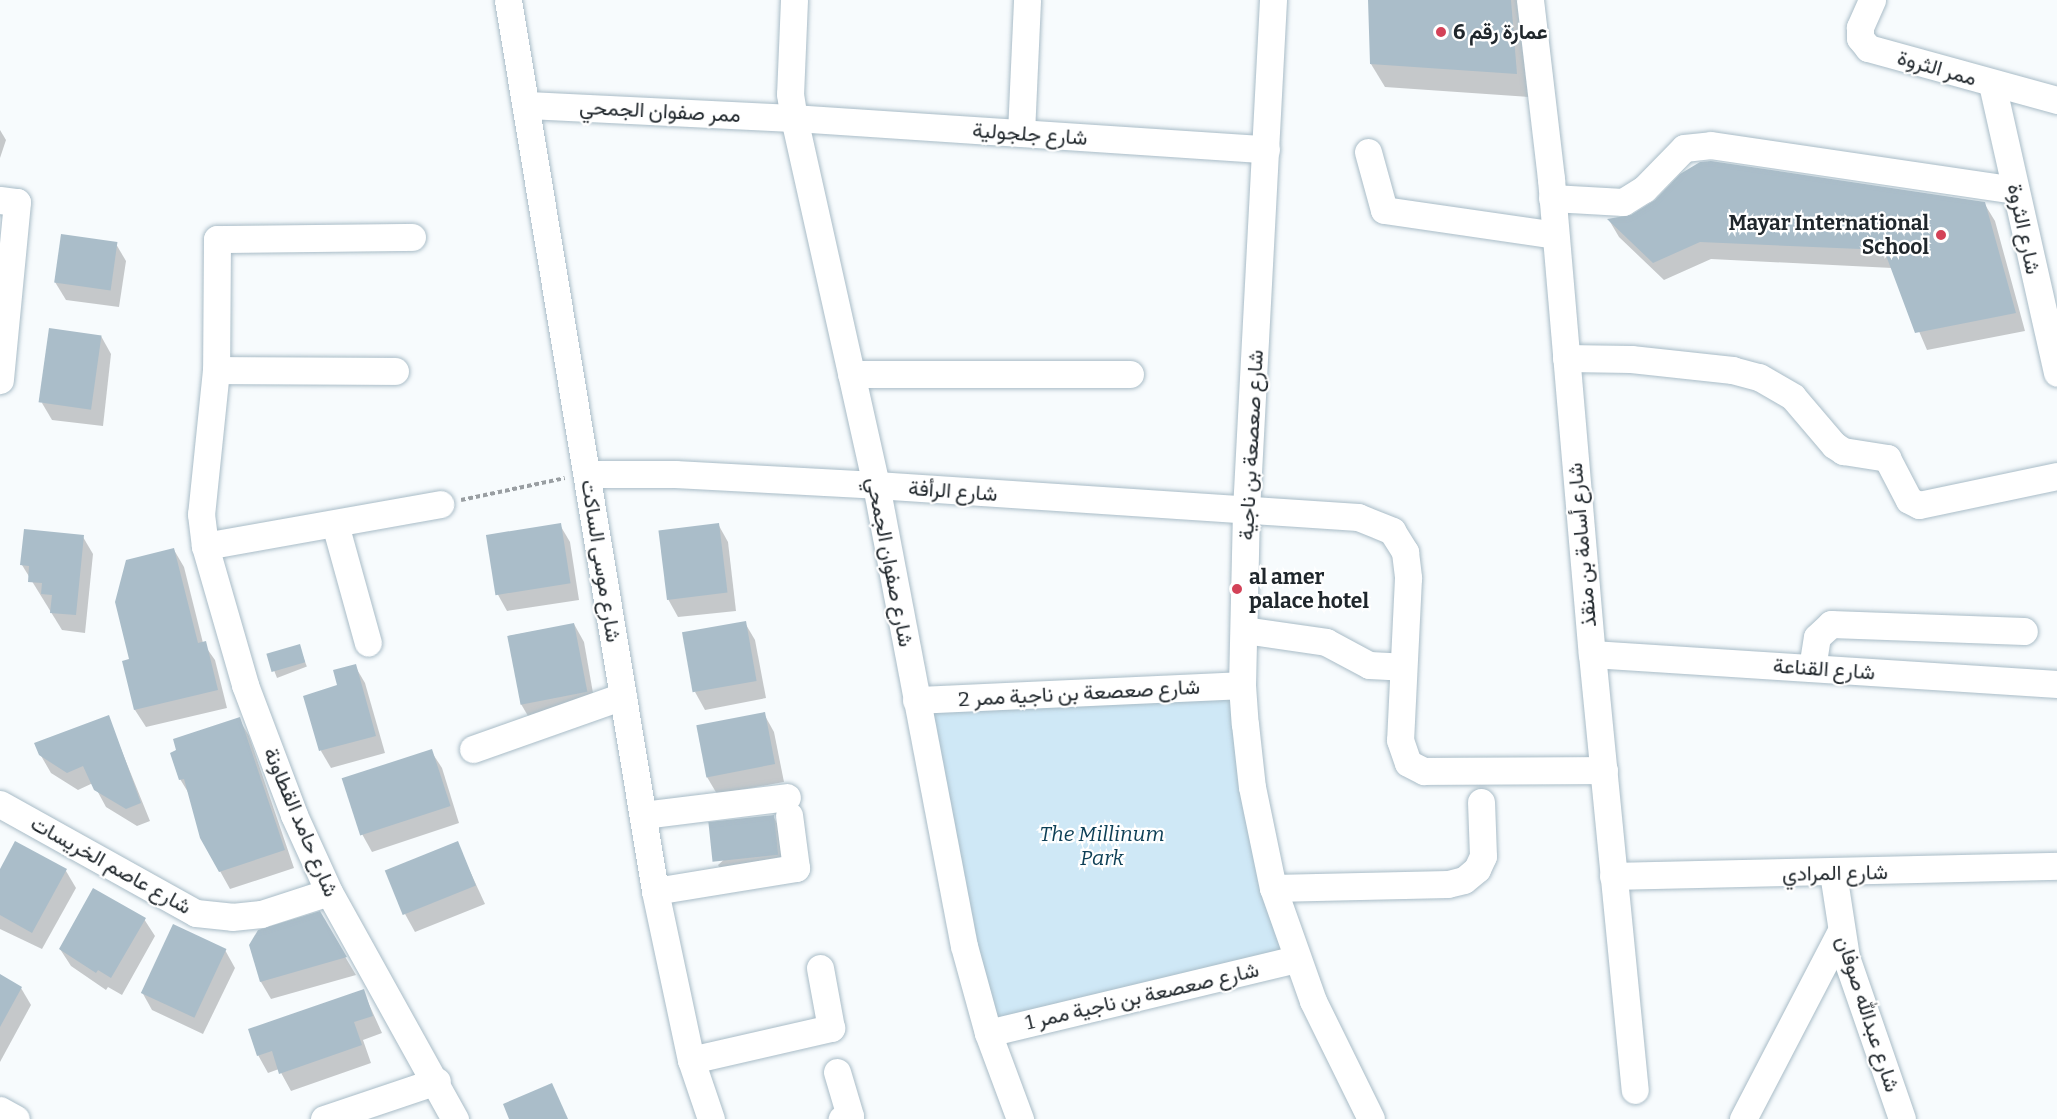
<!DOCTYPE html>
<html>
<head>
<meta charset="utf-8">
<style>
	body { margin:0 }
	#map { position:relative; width:2057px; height:1119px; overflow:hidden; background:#f7fbfd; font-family:Bitter,Vazirmatn,serif }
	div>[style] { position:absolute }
	.green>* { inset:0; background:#cfe8f6 }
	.shadow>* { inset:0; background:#0003; transform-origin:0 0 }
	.building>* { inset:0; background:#aabdc9; transform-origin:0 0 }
	.path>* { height:4px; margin-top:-2px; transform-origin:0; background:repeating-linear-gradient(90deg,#999ea2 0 4.5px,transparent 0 7.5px) }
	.roads { filter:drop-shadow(0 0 2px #a9bcc7) drop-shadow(0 0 2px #a9bcc7) }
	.minor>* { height:27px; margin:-13.5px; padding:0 13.5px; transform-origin:13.5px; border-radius:13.5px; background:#fff }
	.dots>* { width:16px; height:16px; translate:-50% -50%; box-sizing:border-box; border:3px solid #fff; border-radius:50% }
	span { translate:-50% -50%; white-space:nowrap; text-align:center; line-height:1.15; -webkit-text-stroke:4.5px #fff; paint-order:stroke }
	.poi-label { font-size:21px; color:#20272c; font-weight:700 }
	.left { translate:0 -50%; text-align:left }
	.right { translate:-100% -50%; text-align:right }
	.street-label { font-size:21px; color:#20272c }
	.park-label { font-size:21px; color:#0d3f56; font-style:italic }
</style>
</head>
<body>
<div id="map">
	<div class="green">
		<i style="clip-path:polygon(1242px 685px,1296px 959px,988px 1033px,916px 700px)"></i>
	</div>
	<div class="shadow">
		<i style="clip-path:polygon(1370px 0,1522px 0,1529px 97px,1385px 87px,1371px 64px)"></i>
		<i style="clip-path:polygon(0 130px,6px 140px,0 158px)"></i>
		<i style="clip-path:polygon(1656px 201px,1984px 203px,1995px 221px,2025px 331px,1927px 350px,1892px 268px,1711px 259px,1664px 280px,1619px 237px,1609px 220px,1632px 217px)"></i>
		<i style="clip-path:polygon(116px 244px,126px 261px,119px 307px,66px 300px,55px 282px)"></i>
		<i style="clip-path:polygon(101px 336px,111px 354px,103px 426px,52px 420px,42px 403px)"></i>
		<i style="clip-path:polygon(718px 524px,728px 542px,736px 611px,678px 617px,668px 599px)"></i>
		<i style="clip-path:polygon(560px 525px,570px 542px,579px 600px,507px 611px,497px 593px)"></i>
		<i style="clip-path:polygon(83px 537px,93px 554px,85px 633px,62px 630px,22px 565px)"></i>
		<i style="clip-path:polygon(174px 550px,184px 567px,203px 643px,215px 660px,227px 708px,146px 727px,135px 710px,124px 662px,131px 660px)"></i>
		<i style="clip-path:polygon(745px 623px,755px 640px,766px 698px,705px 710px,695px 692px)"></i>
		<i style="clip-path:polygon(574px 624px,584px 642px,596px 710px,531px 721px,521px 704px,509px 636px)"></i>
		<i style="left:299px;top:646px;width:22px;height:32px;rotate:69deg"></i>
		<i style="clip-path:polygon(355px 666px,365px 683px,385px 753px,331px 768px,321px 751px,339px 686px)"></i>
		<i style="clip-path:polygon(764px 714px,774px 732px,784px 782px,717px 794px,707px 777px)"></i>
		<i style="clip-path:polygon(108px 717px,150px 821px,137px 826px,106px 807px,93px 783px,78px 790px,51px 773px,40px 754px)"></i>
		<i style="clip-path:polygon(239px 719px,249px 736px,294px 868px,230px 889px,201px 837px,191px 797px,180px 779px)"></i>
		<i style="clip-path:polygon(431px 751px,442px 768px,459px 823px,372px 852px,362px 834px)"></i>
		<i style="clip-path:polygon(773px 816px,783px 834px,788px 872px,728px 882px,718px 865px)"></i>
		<i style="clip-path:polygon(457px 843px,485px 904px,415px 932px,405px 914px)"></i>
		<i style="clip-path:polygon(66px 871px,76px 888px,42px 949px,0 929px,0 872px)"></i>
		<i style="clip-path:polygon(319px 913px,356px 975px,271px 999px,261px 982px,251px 945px)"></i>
		<i style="clip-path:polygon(144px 919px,155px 936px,122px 995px,108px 987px,106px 990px,71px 966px,60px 949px)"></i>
		<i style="clip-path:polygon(225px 950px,235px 968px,203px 1034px,152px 1010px,142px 992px)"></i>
		<i style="clip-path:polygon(0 975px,21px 988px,31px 1005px,0 1062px)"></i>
		<i style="clip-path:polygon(363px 991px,382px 1033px,363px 1040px,371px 1063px,291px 1091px,279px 1069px,268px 1073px,258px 1055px)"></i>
	</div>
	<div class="building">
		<i style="clip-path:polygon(1368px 0,1511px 0,1517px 74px,1370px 64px)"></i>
		<i style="clip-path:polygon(1711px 161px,1985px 202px,2016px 313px,1915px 333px,1884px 250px,1700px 242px,1653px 263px,1607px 219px,1631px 215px,1655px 200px,1680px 174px,1700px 162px)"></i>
		<i style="left:61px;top:234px;width:57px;height:49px;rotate:8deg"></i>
		<i style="left:49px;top:328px;width:53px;height:75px;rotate:8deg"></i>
		<i style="left:561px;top:523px;width:61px;height:76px;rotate:81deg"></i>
		<i style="left:719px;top:523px;width:70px;height:61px;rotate:83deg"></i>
		<i style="clip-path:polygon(24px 529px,84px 535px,76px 615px,50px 613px,52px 595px,41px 594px,42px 583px,28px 582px,29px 566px,20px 565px)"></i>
		<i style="clip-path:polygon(174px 548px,198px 643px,206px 641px,218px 690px,134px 710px,122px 661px,129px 659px,115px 602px,126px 560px)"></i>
		<i style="left:746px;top:621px;width:61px;height:65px;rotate:80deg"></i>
		<i style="left:574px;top:623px;width:70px;height:68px;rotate:79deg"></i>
		<i style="left:300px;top:644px;width:19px;height:35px;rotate:74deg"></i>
		<i style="clip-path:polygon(356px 664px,376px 736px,319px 751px,303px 696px,337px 685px,333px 670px)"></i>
		<i style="left:765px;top:712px;width:53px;height:70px;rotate:79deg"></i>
		<i style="clip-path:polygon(109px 715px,141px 803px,126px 809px,94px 790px,83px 766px,67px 773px,39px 755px,34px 743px)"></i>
		<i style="clip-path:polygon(240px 717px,285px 850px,219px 872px,200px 838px,184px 779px,179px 780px,170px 753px,176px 750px,173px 739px)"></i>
		<i style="left:432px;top:749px;width:60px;height:95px;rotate:72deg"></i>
		<i style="left:774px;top:815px;width:40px;height:66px;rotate:84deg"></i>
		<i style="clip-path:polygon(15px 841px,67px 869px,32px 933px,0 915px,0 869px)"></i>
		<i style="left:458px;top:841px;width:48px;height:79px;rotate:68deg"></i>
		<i style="clip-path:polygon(93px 888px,146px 918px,111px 978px,98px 970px,96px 973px,59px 949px)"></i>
		<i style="clip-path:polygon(320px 911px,347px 957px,260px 982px,249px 945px,258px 930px)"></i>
		<i style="left:173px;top:924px;width:59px;height:76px;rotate:25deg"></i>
		<i style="clip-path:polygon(0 974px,22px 987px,0 1027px)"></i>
		<i style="clip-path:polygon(364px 989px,373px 1016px,354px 1022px,362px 1045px,279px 1074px,272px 1051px,257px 1056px,248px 1029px)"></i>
		<i style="clip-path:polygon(552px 1083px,568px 1119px,509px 1119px,503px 1104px)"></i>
	</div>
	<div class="path">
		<i style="left:461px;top:500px;width:106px;rotate:-11.9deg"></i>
	</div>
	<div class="roads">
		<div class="minor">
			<i style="left:508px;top:0;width:903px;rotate:80.63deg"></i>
			<i style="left:655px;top:891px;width:173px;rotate:78deg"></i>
			<i style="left:691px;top:1060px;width:62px;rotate:71.3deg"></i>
			<i style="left:794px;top:0;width:94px;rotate:92.4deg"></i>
			<i style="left:790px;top:94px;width:24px;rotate:81deg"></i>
			<i style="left:794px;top:118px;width:376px;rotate:77.4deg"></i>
			<i style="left:876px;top:485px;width:469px;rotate:79.2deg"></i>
			<i style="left:964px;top:946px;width:90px;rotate:74.6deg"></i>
			<i style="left:988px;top:1033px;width:92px;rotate:69.6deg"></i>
			<i style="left:1273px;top:0;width:511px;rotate:93.03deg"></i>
			<i style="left:1246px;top:510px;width:175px;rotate:91.3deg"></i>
			<i style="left:1242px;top:685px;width:39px;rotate:86deg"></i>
			<i style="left:1245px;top:724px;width:63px;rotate:83.7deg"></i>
			<i style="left:1252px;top:787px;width:103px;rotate:78.3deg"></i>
			<i style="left:1273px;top:888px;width:120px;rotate:70.5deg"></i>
			<i style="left:1313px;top:1001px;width:131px;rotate:63.8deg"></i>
			<i style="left:1530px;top:0;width:180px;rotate:83.3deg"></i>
			<i style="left:1551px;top:179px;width:477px;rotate:85.1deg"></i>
			<i style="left:1592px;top:654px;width:438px;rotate:84.4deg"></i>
			<i style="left:1872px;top:0;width:30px;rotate:114deg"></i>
			<i style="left:1860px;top:27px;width:11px;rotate:90deg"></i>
			<i style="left:1860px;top:38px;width:13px;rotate:51deg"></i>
			<i style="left:1868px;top:48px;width:196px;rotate:15.4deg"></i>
			<i style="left:1992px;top:84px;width:296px;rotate:77.3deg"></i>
			<i style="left:526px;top:105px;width:268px;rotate:2.8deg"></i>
			<i style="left:794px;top:118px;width:473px;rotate:3.8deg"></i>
			<i style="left:1021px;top:133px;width:133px;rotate:-87.4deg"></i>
			<i style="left:1368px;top:152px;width:60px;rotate:74.6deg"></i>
			<i style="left:1384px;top:210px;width:173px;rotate:8.3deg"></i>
			<i style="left:1552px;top:198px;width:71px;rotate:3.2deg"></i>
			<i style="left:1623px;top:202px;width:25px;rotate:-32deg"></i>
			<i style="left:1644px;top:189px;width:57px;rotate:-45.7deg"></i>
			<i style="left:1684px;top:148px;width:27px;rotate:-6deg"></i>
			<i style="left:1711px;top:145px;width:307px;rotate:8.4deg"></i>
			<i style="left:0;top:200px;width:17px;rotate:7deg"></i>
			<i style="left:17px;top:202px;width:179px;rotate:95.5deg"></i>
			<i style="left:412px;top:237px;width:195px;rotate:179.4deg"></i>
			<i style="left:217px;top:239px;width:131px;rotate:90.4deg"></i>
			<i style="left:216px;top:370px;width:145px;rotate:95.9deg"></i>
			<i style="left:201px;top:514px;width:32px;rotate:83deg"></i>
			<i style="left:205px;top:546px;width:145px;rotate:73.9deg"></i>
			<i style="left:245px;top:685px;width:139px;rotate:69.3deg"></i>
			<i style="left:294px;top:815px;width:85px;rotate:65.6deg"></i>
			<i style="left:329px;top:892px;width:260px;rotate:61deg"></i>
			<i style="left:1566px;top:358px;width:65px;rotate:0.9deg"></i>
			<i style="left:1631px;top:359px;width:102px;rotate:6.2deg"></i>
			<i style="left:1732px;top:370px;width:28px;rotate:15deg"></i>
			<i style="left:1759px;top:377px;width:39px;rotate:30deg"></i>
			<i style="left:1793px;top:397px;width:63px;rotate:49.5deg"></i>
			<i style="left:1834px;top:445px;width:11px;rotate:34deg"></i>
			<i style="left:1843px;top:451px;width:45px;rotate:9deg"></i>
			<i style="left:1887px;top:458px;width:47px;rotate:62.4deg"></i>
			<i style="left:1909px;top:500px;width:11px;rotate:27deg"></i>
			<i style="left:1919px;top:505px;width:141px;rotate:-11.9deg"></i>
			<i style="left:216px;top:370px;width:179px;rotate:0.3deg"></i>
			<i style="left:851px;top:374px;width:279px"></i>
			<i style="left:587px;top:474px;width:88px"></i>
			<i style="left:675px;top:474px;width:201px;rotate:3.1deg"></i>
			<i style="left:876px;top:485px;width:483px;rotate:3.8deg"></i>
			<i style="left:1358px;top:517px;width:37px;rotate:22deg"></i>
			<i style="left:1392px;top:531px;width:25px;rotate:58deg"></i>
			<i style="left:1405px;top:552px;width:26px;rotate:83deg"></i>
			<i style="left:1408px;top:578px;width:162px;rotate:92.8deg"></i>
			<i style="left:1400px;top:740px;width:24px;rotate:71deg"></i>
			<i style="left:1408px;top:763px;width:18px;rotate:27deg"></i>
			<i style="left:1424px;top:771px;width:180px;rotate:-0.3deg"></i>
			<i style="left:335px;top:524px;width:123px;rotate:74.5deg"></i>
			<i style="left:205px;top:546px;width:239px;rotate:-10.1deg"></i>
			<i style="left:1244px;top:630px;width:83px;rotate:8.3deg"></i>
			<i style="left:1326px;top:642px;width:49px;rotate:28.1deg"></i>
			<i style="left:1369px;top:665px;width:34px;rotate:3deg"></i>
			<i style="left:1592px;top:654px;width:466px;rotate:3.7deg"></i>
			<i style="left:1812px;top:668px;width:31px;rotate:-81deg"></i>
			<i style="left:1817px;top:637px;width:19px;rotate:-43deg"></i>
			<i style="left:1831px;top:624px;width:193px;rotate:2.1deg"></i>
			<i style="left:916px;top:700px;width:326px;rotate:-2.6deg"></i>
			<i style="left:473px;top:749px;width:159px;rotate:-19.5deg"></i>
			<i style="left:0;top:804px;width:224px;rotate:29.1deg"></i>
			<i style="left:196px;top:913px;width:36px;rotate:6deg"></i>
			<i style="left:232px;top:917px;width:29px;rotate:-6deg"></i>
			<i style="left:261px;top:914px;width:71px;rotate:-17.9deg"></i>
			<i style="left:643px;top:815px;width:145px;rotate:-7.1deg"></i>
			<i style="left:1833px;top:873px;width:85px;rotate:81.2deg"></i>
			<i style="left:1846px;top:957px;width:171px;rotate:70.9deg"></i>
			<i style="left:1613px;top:876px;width:444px;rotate:-1.3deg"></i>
			<i style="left:1273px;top:888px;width:175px;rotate:-1.3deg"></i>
			<i style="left:1448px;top:884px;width:16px;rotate:-14deg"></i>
			<i style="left:1464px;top:880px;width:17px;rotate:-40deg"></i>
			<i style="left:1477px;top:869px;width:14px;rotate:-65deg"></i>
			<i style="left:1483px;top:856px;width:54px;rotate:-92.1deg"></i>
			<i style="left:655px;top:891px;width:143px;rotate:-9.3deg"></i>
			<i style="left:796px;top:868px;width:53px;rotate:-97.5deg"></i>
			<i style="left:988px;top:1033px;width:317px;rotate:-13.5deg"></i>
			<i style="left:691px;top:1060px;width:144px;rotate:-12.9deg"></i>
			<i style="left:831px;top:1028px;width:61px;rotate:-100.4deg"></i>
			<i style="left:837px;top:1072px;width:46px;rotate:73.5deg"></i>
			<i style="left:850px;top:1116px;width:9px;rotate:159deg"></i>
			<i style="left:0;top:1110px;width:18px;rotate:29deg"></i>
			<i style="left:324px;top:1119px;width:119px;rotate:-18.6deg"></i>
			<i style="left:1743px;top:1119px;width:212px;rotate:-62.5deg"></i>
		</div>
	</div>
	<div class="dots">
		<i style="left:1441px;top:32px;background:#d34258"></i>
		<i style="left:1941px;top:235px;background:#d34258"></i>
		<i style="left:1237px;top:589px;background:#d34258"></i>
	</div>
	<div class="poi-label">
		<span class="left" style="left:1453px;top:32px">عمارة رقم 6</span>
		<span class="right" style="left:1929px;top:235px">Mayar International<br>School</span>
		<span class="left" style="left:1249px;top:589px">al amer<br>palace hotel</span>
	</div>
	<div class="street-label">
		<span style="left:1937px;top:68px;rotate:16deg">ممر الثروة</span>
		<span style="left:660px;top:111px;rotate:3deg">ممر صفوان الجمحي</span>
		<span style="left:1030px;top:134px;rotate:4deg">شارع جلجولية</span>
		<span style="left:2024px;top:229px;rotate:78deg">شارع الثروة</span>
		<span style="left:1251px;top:445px;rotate:-87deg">شارع صعصعة بن ناجية</span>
		<span style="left:953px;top:491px;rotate:4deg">شارع الرأفة</span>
		<span style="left:1582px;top:545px;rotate:-95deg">شارع أسامة بن منقذ</span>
		<span style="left:601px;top:561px;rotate:81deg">شارع موسى الساكت</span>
		<span style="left:890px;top:562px;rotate:79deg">شارع صفوان الجمحي</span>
		<span style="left:1824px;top:669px;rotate:4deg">شارع القناعة</span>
		<span style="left:1079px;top:693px;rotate:-3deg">شارع صعصعة بن ناجية ممر 2</span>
		<span style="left:301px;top:822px;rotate:67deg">شارع حامد القطاونة</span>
		<span style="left:111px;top:865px;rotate:29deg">شارع عاصم الخريسات</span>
		<span style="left:1835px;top:873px;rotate:-1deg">شارع المرادي</span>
		<span style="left:1142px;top:996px;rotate:-13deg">شارع صعصعة بن ناجية ممر 1</span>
		<span style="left:1868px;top:1014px;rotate:72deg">شارع عبدالله صوفان</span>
	</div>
	<div class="park-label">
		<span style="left:1102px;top:846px">The Millinum<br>Park</span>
	</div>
</div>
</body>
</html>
